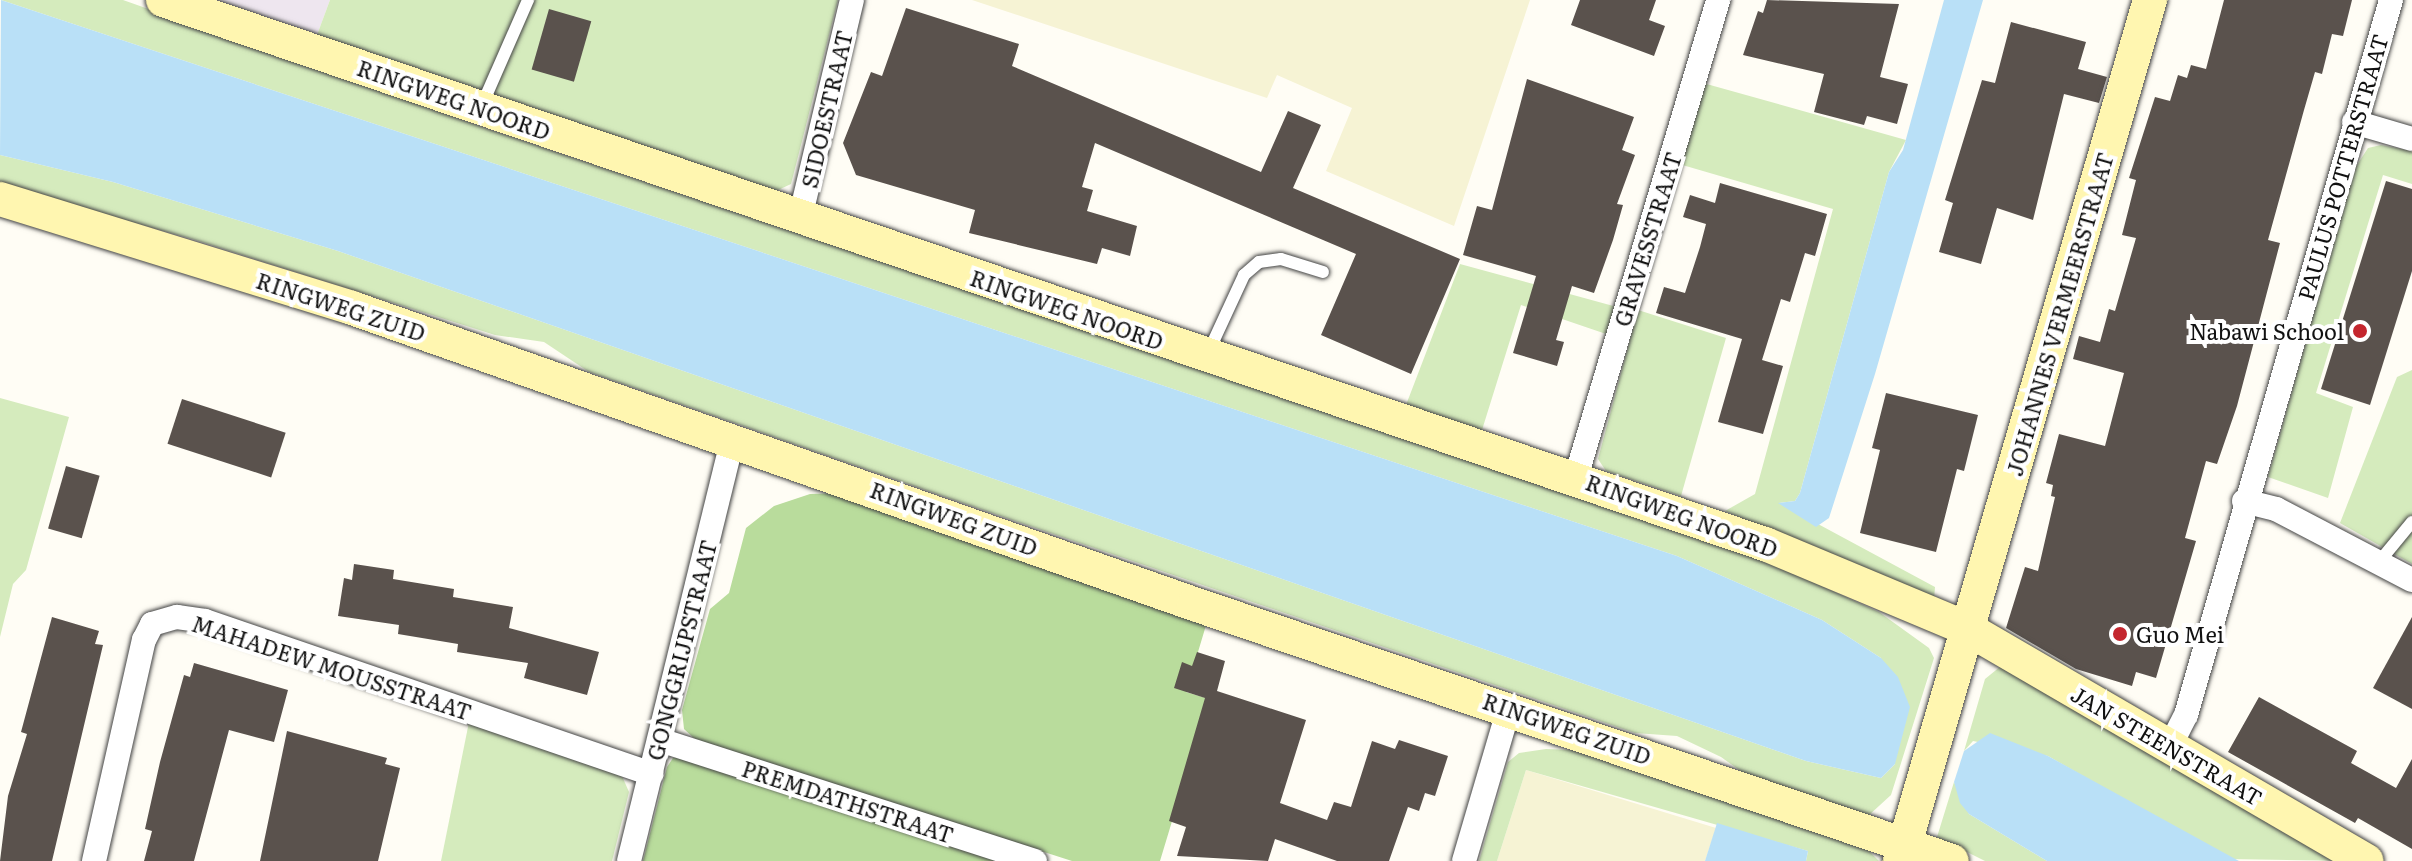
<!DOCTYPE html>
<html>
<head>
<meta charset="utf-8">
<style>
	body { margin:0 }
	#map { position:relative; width:2412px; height:861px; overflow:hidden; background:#fffdf5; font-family:Literata,serif }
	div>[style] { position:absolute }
	.industrial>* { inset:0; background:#eee6ef }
	.farmland>* { inset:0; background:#f6f3d4 }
	.green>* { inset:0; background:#d5ebbd }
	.forest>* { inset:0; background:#b9dc9c }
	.water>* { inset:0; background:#b9e0f7 }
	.building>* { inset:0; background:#5a524d; transform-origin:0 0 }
	.roads { filter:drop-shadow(0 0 2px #444) drop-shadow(0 0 2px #444) }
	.lane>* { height:12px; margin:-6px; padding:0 6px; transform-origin:6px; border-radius:6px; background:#fff }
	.street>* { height:24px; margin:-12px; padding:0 12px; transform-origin:12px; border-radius:12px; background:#fff }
	.secondary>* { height:34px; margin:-17px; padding:0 17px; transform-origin:17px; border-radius:17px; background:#fff6b0 }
	.dots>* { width:22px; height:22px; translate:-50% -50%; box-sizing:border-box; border:4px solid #fff; border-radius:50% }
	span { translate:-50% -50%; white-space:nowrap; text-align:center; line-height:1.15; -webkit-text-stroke:8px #fff; paint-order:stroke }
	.street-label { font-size:22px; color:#111 }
	.poi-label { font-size:22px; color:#111 }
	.right { translate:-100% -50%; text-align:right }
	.left { translate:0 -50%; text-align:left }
</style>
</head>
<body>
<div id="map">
	<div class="industrial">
		<i style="clip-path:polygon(216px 0,330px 0,317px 35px)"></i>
	</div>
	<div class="farmland">
		<i style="clip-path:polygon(972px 0,1530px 0,1454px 226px,1326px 171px,1352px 108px,1277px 75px,1267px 98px)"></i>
		<i style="clip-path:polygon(1526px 770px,1716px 828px,1705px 861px,1497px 861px)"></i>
	</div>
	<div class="green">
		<i style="clip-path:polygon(1px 0,123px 0,488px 129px,1748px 553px,1879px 612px,1929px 648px,1934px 658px,1891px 795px,1868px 816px,1752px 779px,1721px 757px,1677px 736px,1635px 733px,954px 500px,589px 372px,544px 342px,495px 335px,192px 239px,0 185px,0 155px,113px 182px,338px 251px,1806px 761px,1881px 778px,1895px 764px,1881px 658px,1822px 620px,1677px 556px)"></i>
		<i style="clip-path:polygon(330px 0,838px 0,791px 184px,776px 191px,317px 35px)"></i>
		<i style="clip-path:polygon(1703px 83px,1906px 140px,1889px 172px,1800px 493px,1795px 501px,1779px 503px,1935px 587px,1934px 600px,1725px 511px,1755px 494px,1833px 209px,1679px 164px)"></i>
		<i style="clip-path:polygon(2381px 145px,2412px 151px,2412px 184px,2383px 175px,2316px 393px,2353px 407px,2328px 498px,2268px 477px,2355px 168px,2368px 148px)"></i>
		<i style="clip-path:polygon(1460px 264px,1617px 307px,1609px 335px,1521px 305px,1482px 430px,1406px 405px)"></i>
		<i style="clip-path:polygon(1638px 310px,1726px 338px,1681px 496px,1606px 471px,1598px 459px)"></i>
		<i style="clip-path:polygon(2412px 370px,2412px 564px,2340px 523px,2397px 377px)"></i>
		<i style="clip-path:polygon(0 398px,69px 417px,26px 570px,13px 584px,0 637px)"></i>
		<i style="clip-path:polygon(2001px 666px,2349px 861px,2228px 859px,2048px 756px,1973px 741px,1964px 751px,1985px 679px)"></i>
		<i style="clip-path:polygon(469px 722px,622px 776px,629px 792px,612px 861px,441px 861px)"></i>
		<i style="clip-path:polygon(1546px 749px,1572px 750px,1865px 847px,1879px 861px,1806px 861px,1808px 851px,1526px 770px,1497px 861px,1479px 861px,1508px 762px,1519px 753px)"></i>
		<i style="clip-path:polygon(1954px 782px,1969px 814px,2047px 861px,1985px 861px,1937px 837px)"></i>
	</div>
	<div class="forest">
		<i style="clip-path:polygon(841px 493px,1207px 622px,1186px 692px,1209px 699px,1160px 861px,1072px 861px,696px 740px,684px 729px,682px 710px,710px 609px,729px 593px,746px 528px,774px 506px,810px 494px)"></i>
		<i style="clip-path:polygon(684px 755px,1015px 861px,643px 861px,667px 767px,673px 758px)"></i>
	</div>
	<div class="water">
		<i style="clip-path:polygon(1px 0,1677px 556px,1822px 620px,1881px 658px,1898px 677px,1910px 707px,1895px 764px,1881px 778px,1806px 761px,338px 251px,113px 182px,0 155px)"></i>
		<i style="clip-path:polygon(1944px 0,1983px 0,1875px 374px,1829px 518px,1816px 527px,1778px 503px,1795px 501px,1800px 493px,1889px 172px,1903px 150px)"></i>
		<i style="clip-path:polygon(1990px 733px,2048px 756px,2239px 861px,2047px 861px,1969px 814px,1960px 803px,1954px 782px,1964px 751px)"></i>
		<i style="clip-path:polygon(1717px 823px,1808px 851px,1806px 861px,1705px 861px)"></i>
	</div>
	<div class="building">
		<i style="clip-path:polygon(1580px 0,1656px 0,1649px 20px,1665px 26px,1654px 56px,1571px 25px)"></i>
		<i style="clip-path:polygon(1767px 0,1899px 4px,1880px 77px,1908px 84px,1897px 124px,1867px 116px,1864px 125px,1814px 112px,1824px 74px,1743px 55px,1758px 11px,1763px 13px)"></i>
		<i style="clip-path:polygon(2224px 0,2352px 0,2343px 36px,2332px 34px,2322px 74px,2315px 72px,2304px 110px,2268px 240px,2280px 243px,2237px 406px,2217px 464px,2206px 461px,2185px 538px,2196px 541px,2156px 678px,2136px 672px,2132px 686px,2076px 669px,2006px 628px,2025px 567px,2038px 571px,2055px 497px,2051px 496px,2053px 485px,2046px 483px,2059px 434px,2105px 446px,2124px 373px,2073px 359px,2079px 336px,2100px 342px,2109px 309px,2115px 311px,2136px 238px,2122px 235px,2136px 180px,2129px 178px,2155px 97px,2170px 101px,2178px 75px,2187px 78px,2191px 65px,2206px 69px)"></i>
		<i style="clip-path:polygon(906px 8px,1019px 44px,1012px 66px,1261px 172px,1288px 111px,1321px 125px,1293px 188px,1460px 259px,1411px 374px,1321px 335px,1356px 254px,1095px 143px,1082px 187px,1093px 190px,1087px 211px,1137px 226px,1130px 256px,1102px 248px,1097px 264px,969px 233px,975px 210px,856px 175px,843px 143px,871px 72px,882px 76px)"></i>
		<i style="left:549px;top:9px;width:44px;height:63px;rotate:16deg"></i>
		<i style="clip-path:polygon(2011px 22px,2086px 42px,2078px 69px,2107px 77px,2099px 103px,2064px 94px,2033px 220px,1997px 208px,1981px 264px,1939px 252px,1953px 203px,1945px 200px,1982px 80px,1995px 83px)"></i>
		<i style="clip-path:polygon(1527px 79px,1634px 117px,1622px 150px,1635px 155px,1617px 204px,1623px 205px,1613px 240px,1594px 293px,1572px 286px,1556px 340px,1564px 342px,1557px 366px,1513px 353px,1536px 276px,1463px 255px,1477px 206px,1492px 210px)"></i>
		<i style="clip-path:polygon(2386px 181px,2412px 189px,2412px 271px,2370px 405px,2321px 389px)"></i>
		<i style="clip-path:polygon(1720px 183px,1827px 214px,1815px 256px,1805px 253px,1790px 302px,1781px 299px,1762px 360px,1783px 366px,1763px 434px,1718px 422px,1742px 339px,1656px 313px,1664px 287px,1685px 293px,1700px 247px,1706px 224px,1683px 217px,1690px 195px,1715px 203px)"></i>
		<i style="clip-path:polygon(1886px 393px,1978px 415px,1964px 471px,1957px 469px,1936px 552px,1860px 533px,1880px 450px,1872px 448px)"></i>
		<i style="left:182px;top:399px;width:109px;height:47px;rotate:18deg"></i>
		<i style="left:66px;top:466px;width:35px;height:65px;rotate:16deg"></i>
		<i style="clip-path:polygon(354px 564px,394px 570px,393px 579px,454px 589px,453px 597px,513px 607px,509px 628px,599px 652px,587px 695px,524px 678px,528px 663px,457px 652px,458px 644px,398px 634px,399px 625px,338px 616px,344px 578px,352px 580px)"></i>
		<i style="clip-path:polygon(52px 617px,99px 631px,95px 644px,103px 645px,52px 861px,0 861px,8px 796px,27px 734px,21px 732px)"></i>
		<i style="clip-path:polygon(2412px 617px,2412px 709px,2373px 688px)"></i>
		<i style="clip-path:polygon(1197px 652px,1225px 661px,1217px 691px,1306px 720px,1280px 803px,1327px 820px,1334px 802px,1351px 807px,1372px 741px,1395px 749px,1399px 740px,1448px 756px,1435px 796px,1425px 793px,1419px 811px,1408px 807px,1389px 861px,1337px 861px,1275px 839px,1268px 861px,1177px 856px,1186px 827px,1169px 821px,1205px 698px,1174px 688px,1182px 662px,1192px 666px)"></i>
		<i style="clip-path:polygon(194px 663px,288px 690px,274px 742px,229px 730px,194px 861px,144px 861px,152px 831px,145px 829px,160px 762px,184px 675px,190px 677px)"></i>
		<i style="clip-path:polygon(2259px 697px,2357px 751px,2351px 763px,2396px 788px,2412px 759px,2412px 849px,2358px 818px,2355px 823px,2228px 752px)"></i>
		<i style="clip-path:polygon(287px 731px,387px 758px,385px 764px,400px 768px,378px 861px,260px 861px)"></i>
	</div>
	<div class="roads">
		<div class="lane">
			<i style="left:482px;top:105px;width:115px;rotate:-66.3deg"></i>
			<i style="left:1208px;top:353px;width:86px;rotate:-65.2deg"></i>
			<i style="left:1244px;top:275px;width:20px;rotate:-41deg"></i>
			<i style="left:1259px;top:262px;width:22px;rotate:-8deg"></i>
			<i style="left:1281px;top:259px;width:44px;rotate:17.2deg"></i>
			<i style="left:2379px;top:562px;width:52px;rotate:-50.5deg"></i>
		</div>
		<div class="street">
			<i style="left:2354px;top:122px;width:60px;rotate:16.3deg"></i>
			<i style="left:800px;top:218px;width:224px;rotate:-76.6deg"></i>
			<i style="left:1576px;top:477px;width:498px;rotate:-73.4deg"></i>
			<i style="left:2244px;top:501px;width:33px;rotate:14deg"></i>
			<i style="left:2276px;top:509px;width:153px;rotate:27.6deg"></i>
			<i style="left:660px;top:740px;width:394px;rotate:17.9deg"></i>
			<i style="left:2169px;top:748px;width:37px;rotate:-63deg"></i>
			<i style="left:2186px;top:715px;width:744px;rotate:-74deg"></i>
			<i style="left:94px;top:861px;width:227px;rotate:-77.3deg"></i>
			<i style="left:144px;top:640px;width:18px;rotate:-63deg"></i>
			<i style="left:152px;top:624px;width:26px;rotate:-16deg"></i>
			<i style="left:177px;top:617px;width:28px;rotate:8deg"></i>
			<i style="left:205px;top:621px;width:472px;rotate:18.9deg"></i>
			<i style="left:629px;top:861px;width:436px;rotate:-76.2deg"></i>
			<i style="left:1464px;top:861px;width:159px;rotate:-73.6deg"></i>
		</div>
		<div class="secondary">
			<i style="left:163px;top:0;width:1692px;rotate:18.76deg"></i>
			<i style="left:1765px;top:544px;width:220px;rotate:22.7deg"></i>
			<i style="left:1968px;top:629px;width:461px;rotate:30.2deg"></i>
			<i style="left:0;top:199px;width:368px;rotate:17.2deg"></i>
			<i style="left:352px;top:308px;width:893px;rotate:19.37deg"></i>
			<i style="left:1194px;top:604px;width:800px;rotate:18.73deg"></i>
			<i style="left:1900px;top:861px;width:897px;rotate:-73.81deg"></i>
		</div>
	</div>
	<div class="dots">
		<i style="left:2360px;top:331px;background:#c4262e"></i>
		<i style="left:2120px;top:634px;background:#c4262e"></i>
	</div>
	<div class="street-label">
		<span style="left:454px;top:99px;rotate:19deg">RINGWEG NOORD</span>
		<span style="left:826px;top:109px;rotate:-77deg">SIDOESTRAAT</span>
		<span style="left:2342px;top:167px;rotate:-74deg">PAULUS POTTERSTRAAT</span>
		<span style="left:1647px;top:239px;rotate:-73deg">GRAVESSTRAAT</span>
		<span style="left:341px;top:306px;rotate:18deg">RINGWEG ZUID</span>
		<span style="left:1067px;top:309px;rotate:19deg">RINGWEG NOORD</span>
		<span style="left:2059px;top:314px;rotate:-74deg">JOHANNES VERMEERSTRAAT</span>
		<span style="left:1682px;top:515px;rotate:20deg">RINGWEG NOORD</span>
		<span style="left:954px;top:518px;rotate:20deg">RINGWEG ZUID</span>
		<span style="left:681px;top:650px;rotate:-76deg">GONGGRIJPSTRAAT</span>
		<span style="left:332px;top:667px;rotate:18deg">MAHADEW MOUSSTRAAT</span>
		<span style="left:1567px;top:728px;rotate:19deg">RINGWEG ZUID</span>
		<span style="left:2167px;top:745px;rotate:30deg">JAN STEENSTRAAT</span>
		<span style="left:848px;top:801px;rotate:18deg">PREMDATHSTRAAT</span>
	</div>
	<div class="poi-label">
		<span class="right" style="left:2344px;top:331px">Nabawi School</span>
		<span class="left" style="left:2136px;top:634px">Guo Mei</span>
	</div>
</div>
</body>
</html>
